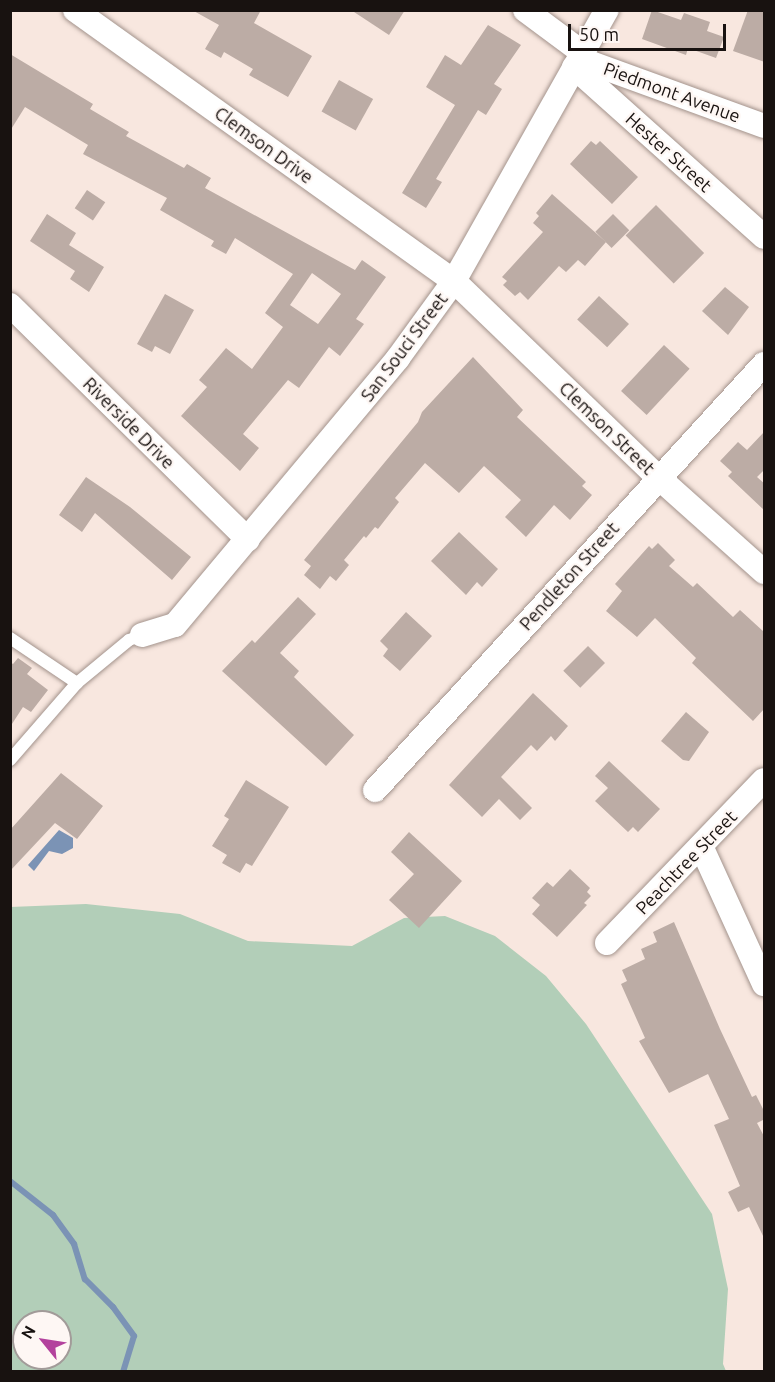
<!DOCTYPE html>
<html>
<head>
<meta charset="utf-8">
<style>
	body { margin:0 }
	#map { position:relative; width:775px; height:1382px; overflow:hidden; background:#f8e7df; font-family:Ubuntu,sans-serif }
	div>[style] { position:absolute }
	.green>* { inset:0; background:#b2ceb8 }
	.water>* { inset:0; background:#7b93b5 }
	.stream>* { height:6px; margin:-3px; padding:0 3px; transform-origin:3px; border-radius:3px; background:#7b93b5 }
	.building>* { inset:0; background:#bcaca5; transform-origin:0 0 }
	.roads { filter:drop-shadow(0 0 2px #a3938c) drop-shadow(0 0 2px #a3938c) }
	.lane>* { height:12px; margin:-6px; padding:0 6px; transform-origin:6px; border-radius:6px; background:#fff }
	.street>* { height:24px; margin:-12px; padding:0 12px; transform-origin:12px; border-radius:12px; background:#fff }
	span { translate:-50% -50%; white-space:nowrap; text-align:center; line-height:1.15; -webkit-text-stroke:4.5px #fef7f4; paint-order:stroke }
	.street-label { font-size:18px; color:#181210 }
	.frame { position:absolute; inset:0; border:12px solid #181210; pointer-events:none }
	.north { position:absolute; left:12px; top:1310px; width:60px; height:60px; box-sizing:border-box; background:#fef7f4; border:2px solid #a29b99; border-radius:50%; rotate:300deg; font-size:16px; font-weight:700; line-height:24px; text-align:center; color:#181210 }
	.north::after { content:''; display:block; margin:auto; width:21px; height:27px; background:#b3429d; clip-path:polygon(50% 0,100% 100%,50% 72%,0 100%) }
	.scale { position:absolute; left:568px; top:24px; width:158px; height:27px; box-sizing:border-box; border:3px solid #181210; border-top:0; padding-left:8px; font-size:18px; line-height:21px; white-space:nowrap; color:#181210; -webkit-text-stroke:4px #fef7f4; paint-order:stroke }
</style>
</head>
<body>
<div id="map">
	<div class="green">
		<i style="clip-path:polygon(evenodd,86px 904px,180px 914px,248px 941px,352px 946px,404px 918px,445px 916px,495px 936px,546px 976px,586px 1024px,712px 1214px,728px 1289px,723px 1364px,726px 1371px,11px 1371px,10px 907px,86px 904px,24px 1322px,60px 1322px,60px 1358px,24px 1358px,24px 1322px)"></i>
	</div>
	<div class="water">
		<i style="clip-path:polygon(59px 830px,73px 838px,73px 848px,62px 854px,49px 851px,34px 871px,28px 865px)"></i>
	</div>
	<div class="stream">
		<i style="left:10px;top:1181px;width:55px;rotate:38.3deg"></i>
		<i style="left:53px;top:1215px;width:36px;rotate:54deg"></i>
		<i style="left:74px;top:1244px;width:37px;rotate:73deg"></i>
		<i style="left:85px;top:1279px;width:40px;rotate:45deg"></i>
		<i style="left:113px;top:1307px;width:36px;rotate:54deg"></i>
		<i style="left:134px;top:1336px;width:38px;rotate:107deg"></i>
	</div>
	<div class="building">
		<i style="clip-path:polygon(192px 10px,261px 10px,254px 23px,312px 56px,288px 97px,249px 75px,253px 69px,224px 52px,221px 58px,205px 49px,219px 25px)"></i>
		<i style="clip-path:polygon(351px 10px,405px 10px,389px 35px)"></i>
		<i style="clip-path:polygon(652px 10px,681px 20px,684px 13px,710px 22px,707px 31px,724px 37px,716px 58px,688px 48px,686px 55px,642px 39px)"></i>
		<i style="clip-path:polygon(748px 10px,765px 10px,765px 62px,733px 51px)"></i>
		<i style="clip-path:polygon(488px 25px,521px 45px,494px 84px,502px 89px,486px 115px,478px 110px,436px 179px,442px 182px,426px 208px,402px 193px,455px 105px,426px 87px,445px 55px,461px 65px)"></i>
		<i style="clip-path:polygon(evenodd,10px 54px,93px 104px,90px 109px,129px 132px,126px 136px,184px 168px,187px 164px,211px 178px,205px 188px,355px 270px,362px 260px,386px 277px,356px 319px,364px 324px,340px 356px,329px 347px,299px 388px,288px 380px,243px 434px,259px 448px,240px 471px,181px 416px,207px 387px,199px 380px,226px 348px,252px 369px,283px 327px,265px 313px,293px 274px,235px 238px,226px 254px,211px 246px,214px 241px,160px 210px,167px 198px,83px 154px,88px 145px,25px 107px,10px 131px,10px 54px,312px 273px,341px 294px,318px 324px,290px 305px,312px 273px)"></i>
		<i style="left:339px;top:80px;width:39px;height:36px;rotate:29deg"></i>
		<i style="clip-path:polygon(591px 141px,596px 145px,600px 141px,638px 177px,612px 204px,570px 164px)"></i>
		<i style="left:87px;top:190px;width:22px;height:22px;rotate:34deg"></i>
		<i style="clip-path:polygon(552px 194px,606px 242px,585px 266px,578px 260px,566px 272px,559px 266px,528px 300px,520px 292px,515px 296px,503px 285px,507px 281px,502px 277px,543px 232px,533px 223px,539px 216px,536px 213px)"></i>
		<i style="left:656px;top:205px;width:68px;height:43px;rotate:45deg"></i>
		<i style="clip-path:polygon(47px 214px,76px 233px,69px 245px,104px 267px,89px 292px,70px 279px,75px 271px,30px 241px)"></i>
		<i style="left:613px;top:214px;width:23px;height:25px;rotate:45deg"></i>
		<i style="clip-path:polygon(725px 287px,749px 307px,728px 335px,702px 311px)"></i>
		<i style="clip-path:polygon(165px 294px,194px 310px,170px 354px,155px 346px,152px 352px,137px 344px)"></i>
		<i style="left:599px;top:296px;width:41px;height:32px;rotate:43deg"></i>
		<i style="left:664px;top:345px;width:35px;height:63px;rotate:43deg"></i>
		<i style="clip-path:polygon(473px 357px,523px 410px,517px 417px,586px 482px,582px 486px,592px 495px,570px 520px,554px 505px,526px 537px,505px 517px,521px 500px,484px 466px,459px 493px,425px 463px,395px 498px,399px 502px,378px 529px,375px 527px,366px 538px,364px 536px,344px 560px,349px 565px,336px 581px,330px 576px,320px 589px,304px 575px,311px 566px,304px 560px,418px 422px,422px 412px)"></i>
		<i style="clip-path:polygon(765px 431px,765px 469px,757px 477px,765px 484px,765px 511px,728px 476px,732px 472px,720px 461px,738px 442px,747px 450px)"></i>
		<i style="clip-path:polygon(86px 477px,130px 507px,191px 557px,172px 580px,95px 513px,82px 532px,59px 515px)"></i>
		<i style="clip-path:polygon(459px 532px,498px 569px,482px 587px,477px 582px,466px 595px,431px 561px)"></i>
		<i style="clip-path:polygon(658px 543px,675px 560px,669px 566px,693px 587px,697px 583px,733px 617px,740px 610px,765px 633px,765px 708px,753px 721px,692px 663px,696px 658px,655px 618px,637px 637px,606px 611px,622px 591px,615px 584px,649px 546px,652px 549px)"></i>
		<i style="clip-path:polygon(298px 597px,316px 614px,280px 653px,299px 671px,294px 677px,354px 735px,326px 766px,222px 671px,252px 640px,255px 643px)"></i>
		<i style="clip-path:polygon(406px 612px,432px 636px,400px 671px,383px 656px,388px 649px,380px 641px)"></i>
		<i style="left:588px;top:646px;width:24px;height:35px;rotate:45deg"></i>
		<i style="clip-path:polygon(18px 658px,32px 668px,27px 674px,48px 690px,31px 712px,23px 707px,10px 727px,10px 662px,13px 664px)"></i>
		<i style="clip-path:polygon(533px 693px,568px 726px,555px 741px,551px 736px,537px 751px,531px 745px,501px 777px,532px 808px,520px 820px,499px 799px,482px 817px,449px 785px)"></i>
		<i style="clip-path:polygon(686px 712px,709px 732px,689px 761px,683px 760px,661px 741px)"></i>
		<i style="clip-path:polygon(609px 761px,660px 809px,638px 832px,633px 827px,628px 832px,595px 801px,608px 788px,595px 776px)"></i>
		<i style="clip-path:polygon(61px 773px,103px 806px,77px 839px,55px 823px,10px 871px,10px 830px)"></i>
		<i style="clip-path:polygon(246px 780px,289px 807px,252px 866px,246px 863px,240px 873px,222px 863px,227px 855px,212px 846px,229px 819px,224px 816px)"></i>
		<i style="clip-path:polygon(409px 832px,462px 881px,419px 928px,389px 900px,414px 874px,391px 852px)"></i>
		<i style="clip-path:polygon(570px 869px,590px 888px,587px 892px,591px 896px,584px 903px,587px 905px,557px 937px,532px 914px,540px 905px,532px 898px,547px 882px,553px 887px)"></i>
		<i style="clip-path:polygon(674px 922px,720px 1029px,752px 1097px,756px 1095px,765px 1113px,765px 1119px,757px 1123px,765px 1138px,765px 1240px,749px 1207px,738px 1212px,728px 1192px,740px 1186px,714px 1125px,729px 1119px,708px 1074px,669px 1093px,639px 1041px,645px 1038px,621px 984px,627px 981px,622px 970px,645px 959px,641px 949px,657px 942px,653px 932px)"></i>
	</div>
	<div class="roads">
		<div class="lane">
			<i style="left:10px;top:638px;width:81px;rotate:33.9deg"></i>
			<i style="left:10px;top:760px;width:102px;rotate:-49deg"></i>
			<i style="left:77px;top:683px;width:67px;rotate:-39.6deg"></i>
			<i style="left:129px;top:640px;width:14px;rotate:-21deg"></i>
		</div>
		<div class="street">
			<i style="left:75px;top:10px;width:466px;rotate:35.6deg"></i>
			<i style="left:454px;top:281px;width:284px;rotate:43.9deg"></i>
			<i style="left:659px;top:478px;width:141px;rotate:41.8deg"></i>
			<i style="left:525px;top:10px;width:72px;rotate:36.6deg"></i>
			<i style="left:580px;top:59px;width:196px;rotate:20deg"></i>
			<i style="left:574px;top:67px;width:255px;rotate:41.8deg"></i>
			<i style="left:10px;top:305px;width:334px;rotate:44.6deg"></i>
			<i style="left:142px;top:635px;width:34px;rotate:-17deg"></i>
			<i style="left:175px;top:625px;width:348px;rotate:-50.1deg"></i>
			<i style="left:398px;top:358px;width:95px;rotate:-54deg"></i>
			<i style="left:454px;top:281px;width:311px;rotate:-60.6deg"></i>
			<i style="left:375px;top:790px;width:577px;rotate:-47.6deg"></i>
			<i style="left:701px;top:846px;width:152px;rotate:65.5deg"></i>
			<i style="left:607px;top:943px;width:226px;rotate:-46.1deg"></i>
		</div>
	</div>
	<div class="street-label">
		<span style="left:672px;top:92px;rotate:20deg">Piedmont Avenue</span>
		<span style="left:264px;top:145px;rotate:36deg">Clemson Drive</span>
		<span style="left:669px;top:152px;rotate:42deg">Hester Street</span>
		<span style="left:404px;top:347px;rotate:-53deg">San Souci Street</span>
		<span style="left:129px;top:423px;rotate:45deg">Riverside Drive</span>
		<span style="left:607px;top:428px;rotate:44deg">Clemson Street</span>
		<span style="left:569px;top:576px;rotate:-48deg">Pendleton Street</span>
		<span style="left:686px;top:862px;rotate:-46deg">Peachtree Street</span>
	</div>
	<div class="frame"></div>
	<div class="north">N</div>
	<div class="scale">50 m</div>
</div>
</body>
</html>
